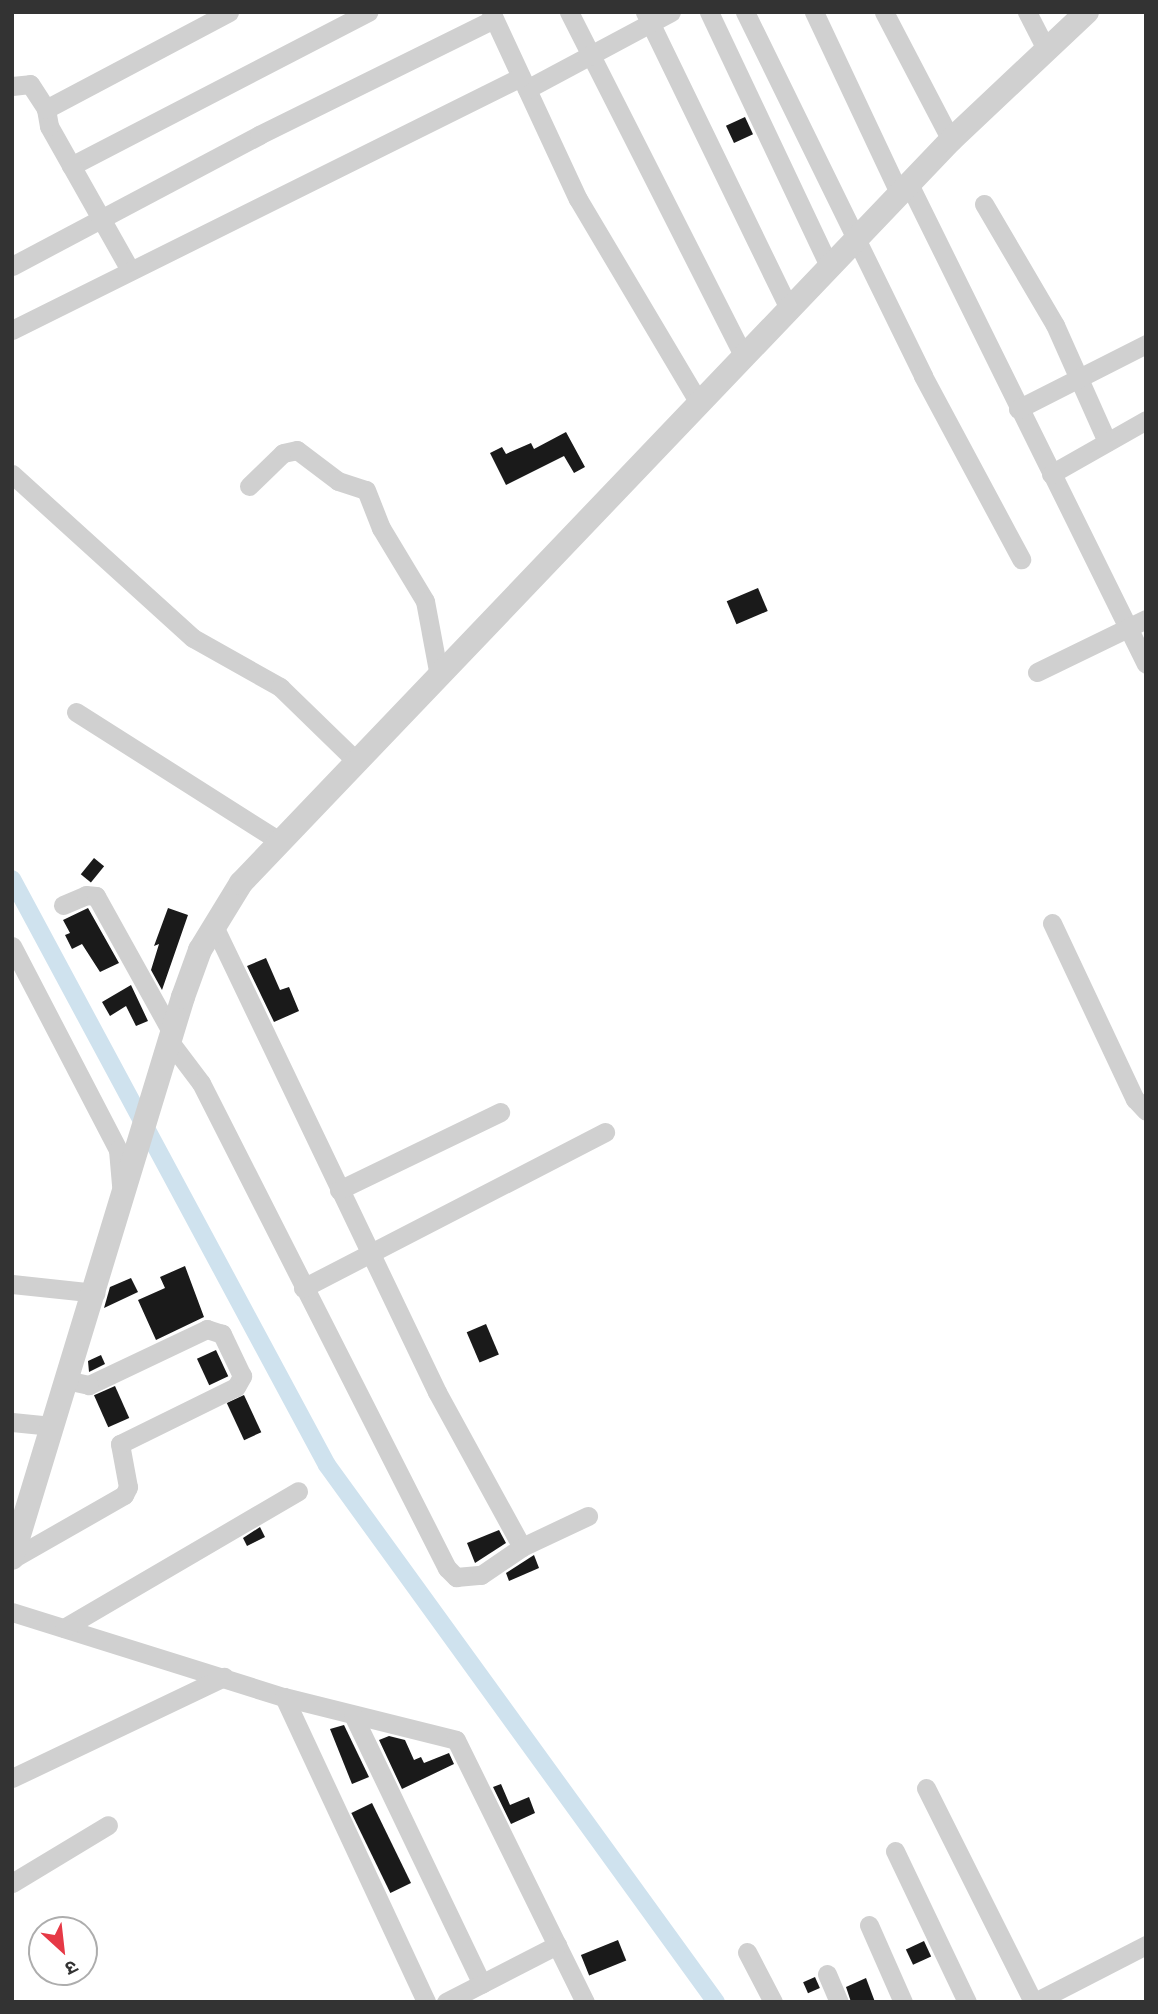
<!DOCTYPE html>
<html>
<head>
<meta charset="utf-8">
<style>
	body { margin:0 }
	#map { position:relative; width:1158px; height:2014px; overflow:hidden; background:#fff; font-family:"Asap Condensed","Noto Sans Devanagari",sans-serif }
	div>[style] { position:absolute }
	.canal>* { height:18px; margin:-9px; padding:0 9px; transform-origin:9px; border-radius:9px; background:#cfe2ee }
	.building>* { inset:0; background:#1a1a1a; transform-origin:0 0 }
	.minor>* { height:19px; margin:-9.5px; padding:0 9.5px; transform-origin:9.5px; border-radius:9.5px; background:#d0d0d0 }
	.tertiary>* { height:24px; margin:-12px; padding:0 12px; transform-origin:12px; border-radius:12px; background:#d0d0d0 }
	span { translate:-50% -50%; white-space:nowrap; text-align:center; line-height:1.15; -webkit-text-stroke:7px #fff; paint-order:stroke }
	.frame { position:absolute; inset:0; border:14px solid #333; pointer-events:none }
	.north { position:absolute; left:28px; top:1916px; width:70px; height:70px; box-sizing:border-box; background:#fff; border:2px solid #adadad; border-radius:50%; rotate:153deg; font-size:19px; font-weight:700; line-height:28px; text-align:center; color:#333 }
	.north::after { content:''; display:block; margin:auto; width:24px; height:32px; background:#e63946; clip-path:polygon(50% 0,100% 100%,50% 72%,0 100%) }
</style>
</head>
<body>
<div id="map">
	<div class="canal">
		<i style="left:12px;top:879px;width:665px;rotate:61.74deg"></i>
		<i style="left:327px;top:1465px;width:663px;rotate:54.08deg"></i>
	</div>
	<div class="building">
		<i style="left:745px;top:117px;width:19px;height:21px;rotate:65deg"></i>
		<i style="clip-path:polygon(566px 432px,585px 467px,574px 473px,564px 456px,506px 485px,490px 453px,502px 447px,506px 454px,531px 443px,534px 449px)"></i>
		<i style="left:758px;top:588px;width:25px;height:34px;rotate:67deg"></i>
		<i style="left:94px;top:858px;width:13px;height:21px;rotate:39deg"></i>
		<i style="clip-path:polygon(88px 908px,119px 963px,100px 972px,82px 944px,72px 949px,65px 935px,70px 933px,63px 920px)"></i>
		<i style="clip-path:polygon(168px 908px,188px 915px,162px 990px,151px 970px,159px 944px,154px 946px)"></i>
		<i style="clip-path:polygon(266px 958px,280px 990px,289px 987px,299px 1011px,274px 1022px,247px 966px)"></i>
		<i style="clip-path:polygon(131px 985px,148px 1021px,136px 1026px,126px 1006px,110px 1016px,102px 1002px)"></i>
		<i style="clip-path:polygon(185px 1266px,204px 1317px,156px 1340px,138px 1300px,165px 1288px,160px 1277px)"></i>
		<i style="clip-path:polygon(131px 1278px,138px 1292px,104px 1308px,110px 1287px)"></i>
		<i style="left:486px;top:1324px;width:33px;height:21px;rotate:67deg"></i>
		<i style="left:216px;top:1350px;width:29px;height:21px;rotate:65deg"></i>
		<i style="clip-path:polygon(101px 1355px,105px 1364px,89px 1372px,88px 1361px)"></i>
		<i style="left:115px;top:1386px;width:35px;height:23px;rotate:66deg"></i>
		<i style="left:244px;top:1395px;width:41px;height:19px;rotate:65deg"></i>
		<i style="clip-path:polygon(260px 1527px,265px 1537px,247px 1546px,243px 1538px)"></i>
		<i style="clip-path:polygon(499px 1530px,506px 1543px,475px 1563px,467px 1543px)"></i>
		<i style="clip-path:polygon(534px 1555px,539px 1568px,509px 1581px,506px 1573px)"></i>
		<i style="clip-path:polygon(344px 1725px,369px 1777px,352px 1784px,330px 1729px)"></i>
		<i style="clip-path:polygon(389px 1736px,405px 1740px,414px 1760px,421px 1757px,424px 1763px,449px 1753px,454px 1764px,402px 1789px,379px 1740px)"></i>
		<i style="clip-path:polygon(501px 1784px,510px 1805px,529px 1797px,535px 1813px,511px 1824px,493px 1787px)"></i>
		<i style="left:372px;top:1803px;width:89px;height:23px;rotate:64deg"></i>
		<i style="left:618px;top:1940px;width:22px;height:40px;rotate:68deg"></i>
		<i style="left:924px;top:1941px;width:17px;height:20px;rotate:65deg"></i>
		<i style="left:815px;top:1977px;width:12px;height:13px;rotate:66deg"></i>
		<i style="clip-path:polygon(866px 1978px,875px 2002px,851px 2002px,846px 1987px)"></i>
	</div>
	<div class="minor">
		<i style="left:491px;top:12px;width:206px;rotate:65.1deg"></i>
		<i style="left:578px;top:199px;width:235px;rotate:59.3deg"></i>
		<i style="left:569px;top:12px;width:385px;rotate:63.1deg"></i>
		<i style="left:645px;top:12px;width:329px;rotate:64.1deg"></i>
		<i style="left:709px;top:12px;width:281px;rotate:64.7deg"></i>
		<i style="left:745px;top:12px;width:405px;rotate:63.9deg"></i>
		<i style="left:923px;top:376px;width:208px;rotate:61.8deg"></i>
		<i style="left:814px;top:12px;width:200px;rotate:64.8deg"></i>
		<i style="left:884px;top:12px;width:144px;rotate:62.4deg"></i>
		<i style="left:1027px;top:12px;width:42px;rotate:62.8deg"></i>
		<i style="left:12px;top:86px;width:18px;rotate:-6deg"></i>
		<i style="left:30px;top:84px;width:30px;rotate:57deg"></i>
		<i style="left:527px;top:89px;width:163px;rotate:-28.1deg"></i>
		<i style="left:71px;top:166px;width:335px;rotate:-27.4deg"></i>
		<i style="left:909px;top:184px;width:535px;rotate:63.72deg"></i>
		<i style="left:984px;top:204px;width:140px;rotate:59.6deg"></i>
		<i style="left:1055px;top:325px;width:128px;rotate:66deg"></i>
		<i style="left:12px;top:266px;width:280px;rotate:-27.9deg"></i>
		<i style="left:259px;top:135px;width:262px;rotate:-26.3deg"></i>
		<i style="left:130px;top:270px;width:165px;rotate:-119.4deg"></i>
		<i style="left:49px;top:126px;width:17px;rotate:-100deg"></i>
		<i style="left:46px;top:109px;width:207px;rotate:-27.9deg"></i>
		<i style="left:12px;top:330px;width:568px;rotate:-26.43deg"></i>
		<i style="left:1018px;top:409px;width:144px;rotate:-26.9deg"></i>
		<i style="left:12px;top:474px;width:244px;rotate:42.2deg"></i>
		<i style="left:193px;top:638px;width:100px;rotate:29.4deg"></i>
		<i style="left:280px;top:687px;width:106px;rotate:44.2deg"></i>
		<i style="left:1051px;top:474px;width:109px;rotate:-29.6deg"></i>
		<i style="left:249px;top:486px;width:47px;rotate:-44.1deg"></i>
		<i style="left:283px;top:453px;width:14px;rotate:-12deg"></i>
		<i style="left:297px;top:450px;width:51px;rotate:37.1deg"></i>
		<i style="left:338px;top:481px;width:29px;rotate:18deg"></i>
		<i style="left:366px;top:490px;width:41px;rotate:68.5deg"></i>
		<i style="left:381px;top:528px;width:85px;rotate:58.9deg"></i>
		<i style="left:425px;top:601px;width:76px;rotate:79.4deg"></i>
		<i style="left:1037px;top:672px;width:121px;rotate:-25.9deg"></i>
		<i style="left:76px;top:712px;width:239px;rotate:32.4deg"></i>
		<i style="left:63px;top:905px;width:25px;rotate:-23deg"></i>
		<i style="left:86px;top:895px;width:10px;rotate:6deg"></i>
		<i style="left:96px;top:896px;width:157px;rotate:61deg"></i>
		<i style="left:1052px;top:923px;width:195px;rotate:64.8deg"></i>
		<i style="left:1135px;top:1099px;width:16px;rotate:47deg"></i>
		<i style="left:213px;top:924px;width:519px;rotate:64.42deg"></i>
		<i style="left:437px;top:1392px;width:177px;rotate:61.3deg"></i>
		<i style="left:12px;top:946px;width:230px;rotate:62.5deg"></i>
		<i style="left:118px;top:1150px;width:36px;rotate:85deg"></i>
		<i style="left:170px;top:1042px;width:51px;rotate:52.9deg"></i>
		<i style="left:201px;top:1083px;width:544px;rotate:63.11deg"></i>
		<i style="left:447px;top:1568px;width:13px;rotate:45deg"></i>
		<i style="left:456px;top:1577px;width:25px;rotate:-5deg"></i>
		<i style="left:481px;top:1575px;width:50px;rotate:-34.3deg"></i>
		<i style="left:522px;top:1547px;width:73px;rotate:-25.2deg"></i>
		<i style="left:339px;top:1190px;width:179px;rotate:-25.8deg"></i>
		<i style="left:12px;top:1284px;width:84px;rotate:6.1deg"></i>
		<i style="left:303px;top:1288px;width:340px;rotate:-27.3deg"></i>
		<i style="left:12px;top:1422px;width:40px;rotate:5.7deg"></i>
		<i style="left:12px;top:1559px;width:129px;rotate:-29.7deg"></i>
		<i style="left:124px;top:1495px;width:9px;rotate:-63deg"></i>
		<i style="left:128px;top:1487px;width:44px;rotate:-100.5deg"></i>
		<i style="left:120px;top:1444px;width:129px;rotate:-26.2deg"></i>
		<i style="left:236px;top:1387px;width:13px;rotate:-61deg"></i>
		<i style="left:242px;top:1376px;width:47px;rotate:-115.5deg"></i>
		<i style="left:222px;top:1334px;width:16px;rotate:-162deg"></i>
		<i style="left:207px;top:1329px;width:131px;rotate:154.6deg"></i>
		<i style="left:89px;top:1385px;width:19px;rotate:-168deg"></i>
		<i style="left:12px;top:1612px;width:285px;rotate:17.4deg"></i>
		<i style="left:284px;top:1697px;width:177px;rotate:14deg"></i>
		<i style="left:456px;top:1740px;width:292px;rotate:63.8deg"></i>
		<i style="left:64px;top:1628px;width:271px;rotate:-30.3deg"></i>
		<i style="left:284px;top:1697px;width:336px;rotate:65deg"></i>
		<i style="left:353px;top:1715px;width:298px;rotate:64.4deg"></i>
		<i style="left:12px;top:1778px;width:235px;rotate:-25.5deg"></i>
		<i style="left:926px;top:1788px;width:239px;rotate:63.4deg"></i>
		<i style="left:895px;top:1851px;width:167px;rotate:64.5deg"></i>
		<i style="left:12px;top:1883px;width:112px;rotate:-31.1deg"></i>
		<i style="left:869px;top:1925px;width:84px;rotate:66.2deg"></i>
		<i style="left:747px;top:1952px;width:56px;rotate:62.5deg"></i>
		<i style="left:827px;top:1974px;width:30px;rotate:67deg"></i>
		<i style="left:446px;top:2002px;width:125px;rotate:-27.2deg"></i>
		<i style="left:1035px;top:2002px;width:125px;rotate:-27.2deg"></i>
	</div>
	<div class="tertiary">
		<i style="left:12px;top:1558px;width:586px;rotate:-73.05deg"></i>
		<i style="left:183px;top:997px;width:50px;rotate:-70.1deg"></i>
		<i style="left:200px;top:950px;width:79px;rotate:-58.5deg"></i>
		<i style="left:241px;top:883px;width:1028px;rotate:-46.3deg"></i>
		<i style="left:951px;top:140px;width:187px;rotate:-43.3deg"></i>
	</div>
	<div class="frame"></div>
	<div class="north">उ</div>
</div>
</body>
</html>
